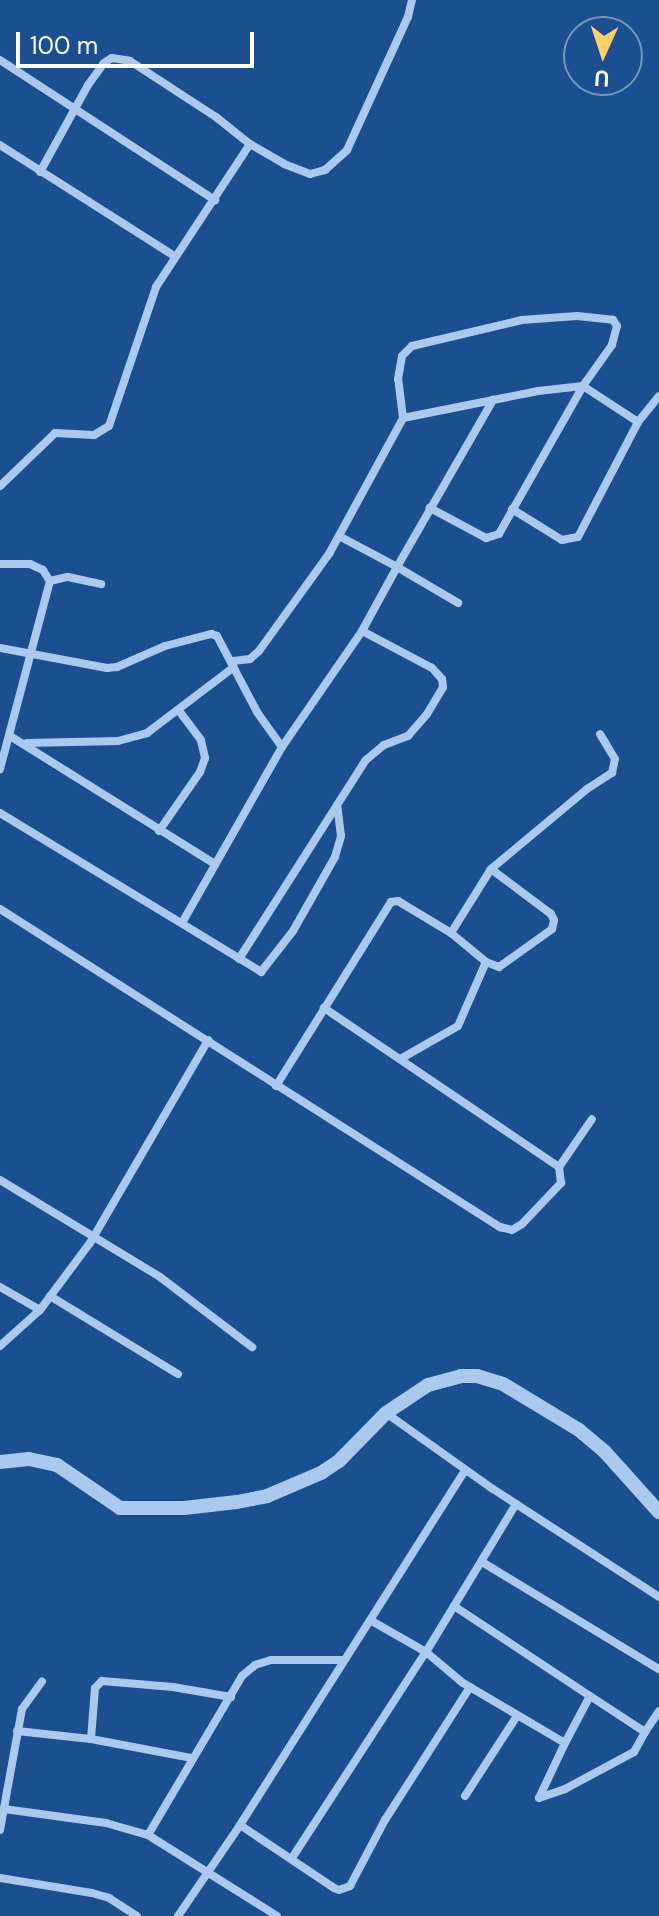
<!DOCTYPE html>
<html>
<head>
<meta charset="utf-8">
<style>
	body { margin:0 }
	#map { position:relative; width:659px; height:1916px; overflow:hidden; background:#1b4f8f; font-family:"DM Sans",sans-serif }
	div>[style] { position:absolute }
	.minor>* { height:8px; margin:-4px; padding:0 4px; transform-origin:4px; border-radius:4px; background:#a9c9ee }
	.tertiary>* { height:14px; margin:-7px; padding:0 7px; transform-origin:7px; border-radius:7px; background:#a9c9ee }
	span { translate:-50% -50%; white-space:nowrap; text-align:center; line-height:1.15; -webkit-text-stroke:8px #1b4f8f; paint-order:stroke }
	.north { position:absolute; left:563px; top:16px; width:80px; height:80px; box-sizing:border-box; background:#1b4f8f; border:2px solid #7695bc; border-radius:50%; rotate:183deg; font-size:22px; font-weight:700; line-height:32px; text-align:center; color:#fff }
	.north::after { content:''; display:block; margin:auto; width:28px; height:36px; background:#ffd166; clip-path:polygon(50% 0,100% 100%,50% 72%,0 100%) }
	.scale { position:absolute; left:16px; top:32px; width:238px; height:36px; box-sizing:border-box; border:4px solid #fff; border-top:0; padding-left:10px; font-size:24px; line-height:28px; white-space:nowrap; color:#fff; -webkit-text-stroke:6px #1b4f8f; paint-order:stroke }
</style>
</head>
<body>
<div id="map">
	<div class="minor">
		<i style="left:0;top:60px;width:257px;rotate:33.1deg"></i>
		<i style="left:0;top:145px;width:206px;rotate:32.5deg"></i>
		<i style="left:40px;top:172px;width:99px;rotate:-61.1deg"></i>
		<i style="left:88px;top:85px;width:27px;rotate:-54deg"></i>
		<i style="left:104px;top:63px;width:9px;rotate:-32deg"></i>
		<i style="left:112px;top:58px;width:18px;rotate:9deg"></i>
		<i style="left:130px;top:61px;width:103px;rotate:33.1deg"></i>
		<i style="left:216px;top:117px;width:43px;rotate:38.5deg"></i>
		<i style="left:403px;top:418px;width:138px;rotate:-11.3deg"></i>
		<i style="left:538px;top:391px;width:45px;rotate:-6.3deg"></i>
		<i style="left:583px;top:386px;width:66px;rotate:33.2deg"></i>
		<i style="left:0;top:486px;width:76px;rotate:-43.9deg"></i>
		<i style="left:55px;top:433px;width:39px;rotate:3deg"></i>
		<i style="left:94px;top:435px;width:17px;rotate:-31deg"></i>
		<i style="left:109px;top:426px;width:147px;rotate:-71.3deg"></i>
		<i style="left:156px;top:287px;width:171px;rotate:-56.7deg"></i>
		<i style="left:250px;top:144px;width:39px;rotate:30deg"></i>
		<i style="left:284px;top:164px;width:28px;rotate:21deg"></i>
		<i style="left:310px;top:174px;width:16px;rotate:-15deg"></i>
		<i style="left:325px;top:170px;width:30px;rotate:-42deg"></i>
		<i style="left:347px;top:150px;width:146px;rotate:-65.4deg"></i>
		<i style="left:408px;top:17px;width:17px;rotate:-77deg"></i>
		<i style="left:512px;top:509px;width:59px;rotate:31.8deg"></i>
		<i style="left:562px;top:540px;width:16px;rotate:-11deg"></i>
		<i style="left:578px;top:537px;width:130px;rotate:-62.4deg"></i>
		<i style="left:638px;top:422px;width:33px;rotate:-51deg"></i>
		<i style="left:339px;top:536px;width:66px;rotate:28.1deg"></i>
		<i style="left:397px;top:567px;width:193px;rotate:-60.1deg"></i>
		<i style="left:0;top:564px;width:30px"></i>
		<i style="left:30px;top:564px;width:14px;rotate:25deg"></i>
		<i style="left:43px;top:570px;width:13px;rotate:58deg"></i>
		<i style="left:50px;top:581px;width:195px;rotate:104.9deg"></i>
		<i style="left:50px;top:581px;width:18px;rotate:-13deg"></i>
		<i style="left:68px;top:577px;width:34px;rotate:12deg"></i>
		<i style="left:0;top:648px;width:109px;rotate:10.6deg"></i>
		<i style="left:107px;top:668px;width:10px;rotate:-6deg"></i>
		<i style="left:117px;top:667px;width:52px;rotate:-23.6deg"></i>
		<i style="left:165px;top:646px;width:48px;rotate:-14.6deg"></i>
		<i style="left:211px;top:634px;width:6px;rotate:18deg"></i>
		<i style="left:217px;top:636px;width:86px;rotate:62.2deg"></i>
		<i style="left:257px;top:712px;width:43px;rotate:54.5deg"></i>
		<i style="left:233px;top:661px;width:17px;rotate:-7deg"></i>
		<i style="left:250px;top:659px;width:12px;rotate:-42deg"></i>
		<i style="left:259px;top:651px;width:120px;rotate:-54.2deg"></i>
		<i style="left:329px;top:554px;width:155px;rotate:-61.4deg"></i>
		<i style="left:403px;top:418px;width:39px;rotate:-97deg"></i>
		<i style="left:398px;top:379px;width:23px;rotate:-80deg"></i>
		<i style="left:402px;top:356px;width:14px;rotate:-45deg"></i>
		<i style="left:412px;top:346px;width:113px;rotate:-13.3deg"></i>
		<i style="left:522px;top:320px;width:55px;rotate:-4.2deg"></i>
		<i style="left:577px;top:316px;width:36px;rotate:6deg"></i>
		<i style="left:613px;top:320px;width:7px;rotate:56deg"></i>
		<i style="left:617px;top:326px;width:20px;rotate:105deg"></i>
		<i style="left:612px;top:345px;width:50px;rotate:125.3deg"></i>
		<i style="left:583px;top:386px;width:170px;rotate:119.6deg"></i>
		<i style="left:499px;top:534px;width:14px;rotate:163deg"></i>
		<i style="left:486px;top:538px;width:64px;rotate:-151.8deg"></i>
		<i style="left:10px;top:736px;width:242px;rotate:32deg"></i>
		<i style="left:27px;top:743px;width:91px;rotate:-1.3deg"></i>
		<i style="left:118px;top:741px;width:30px;rotate:-15deg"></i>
		<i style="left:147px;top:733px;width:109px;rotate:-37.2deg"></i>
		<i style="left:0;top:813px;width:306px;rotate:31.3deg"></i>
		<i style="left:261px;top:972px;width:52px;rotate:-52deg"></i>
		<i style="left:293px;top:931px;width:85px;rotate:-60.4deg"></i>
		<i style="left:335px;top:857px;width:22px;rotate:-74deg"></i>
		<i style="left:341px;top:836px;width:31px;rotate:-97deg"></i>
		<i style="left:159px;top:831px;width:72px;rotate:-55.2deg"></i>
		<i style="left:200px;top:772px;width:15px;rotate:-70deg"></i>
		<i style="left:205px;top:758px;width:18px;rotate:-103deg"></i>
		<i style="left:201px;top:740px;width:36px;rotate:-127deg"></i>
		<i style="left:0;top:909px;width:593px;rotate:32.46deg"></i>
		<i style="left:500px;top:1227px;width:12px;rotate:14deg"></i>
		<i style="left:512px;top:1230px;width:12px;rotate:-31deg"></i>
		<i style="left:522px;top:1224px;width:57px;rotate:-46.4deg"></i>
		<i style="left:561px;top:1183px;width:16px;rotate:-97deg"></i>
		<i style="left:559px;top:1167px;width:284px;rotate:-145.9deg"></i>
		<i style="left:182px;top:923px;width:202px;rotate:-60.4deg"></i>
		<i style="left:282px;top:747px;width:141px;rotate:-55.4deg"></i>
		<i style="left:362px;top:631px;width:73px;rotate:-61.3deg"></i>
		<i style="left:397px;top:567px;width:71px;rotate:30.5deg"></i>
		<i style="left:451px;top:933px;width:45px;rotate:39.6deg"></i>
		<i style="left:486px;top:962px;width:14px;rotate:21deg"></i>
		<i style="left:499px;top:967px;width:65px;rotate:-35.6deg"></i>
		<i style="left:552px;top:929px;width:9px;rotate:-77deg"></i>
		<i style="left:554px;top:920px;width:7px;rotate:-117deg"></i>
		<i style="left:551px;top:914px;width:75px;rotate:-143.1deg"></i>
		<i style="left:239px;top:959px;width:236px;rotate:-57.5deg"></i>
		<i style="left:366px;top:760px;width:23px;rotate:-40deg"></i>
		<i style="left:384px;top:745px;width:26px;rotate:-21deg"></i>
		<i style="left:408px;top:736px;width:29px;rotate:-49deg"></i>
		<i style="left:427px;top:714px;width:31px;rotate:-59deg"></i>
		<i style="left:443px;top:687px;width:8px;rotate:-97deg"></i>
		<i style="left:442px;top:679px;width:15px;rotate:-132deg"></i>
		<i style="left:432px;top:668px;width:79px;rotate:-152.1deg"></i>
		<i style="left:402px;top:1058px;width:64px;rotate:-29.7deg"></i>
		<i style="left:458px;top:1026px;width:70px;rotate:-66.4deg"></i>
		<i style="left:276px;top:1086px;width:217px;rotate:-58deg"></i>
		<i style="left:391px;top:902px;width:7px;rotate:-8deg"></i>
		<i style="left:398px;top:901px;width:62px;rotate:31.1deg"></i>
		<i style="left:451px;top:933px;width:75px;rotate:-58deg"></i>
		<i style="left:491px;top:869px;width:125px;rotate:-39.8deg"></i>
		<i style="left:587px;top:789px;width:30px;rotate:-33deg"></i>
		<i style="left:612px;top:773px;width:14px;rotate:-78deg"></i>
		<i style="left:615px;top:759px;width:29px;rotate:-121deg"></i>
		<i style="left:559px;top:1167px;width:58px;rotate:-55.5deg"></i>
		<i style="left:0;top:1180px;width:187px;rotate:31.2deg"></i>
		<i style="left:160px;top:1277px;width:116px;rotate:37.3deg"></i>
		<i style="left:0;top:1287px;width:46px;rotate:29.9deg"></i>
		<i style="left:50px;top:1296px;width:150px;rotate:31.4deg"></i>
		<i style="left:0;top:1346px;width:54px;rotate:-42deg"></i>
		<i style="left:40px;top:1310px;width:84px;rotate:-53.3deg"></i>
		<i style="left:90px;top:1243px;width:235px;rotate:-59.8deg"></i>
		<i style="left:386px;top:1413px;width:131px;rotate:35.4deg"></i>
		<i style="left:493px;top:1489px;width:198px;rotate:33deg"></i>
		<i style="left:516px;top:1504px;width:173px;rotate:121.3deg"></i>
		<i style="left:426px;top:1652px;width:48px;rotate:40deg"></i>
		<i style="left:463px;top:1683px;width:118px;rotate:30.5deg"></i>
		<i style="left:565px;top:1743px;width:53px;rotate:-62deg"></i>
		<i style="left:590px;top:1696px;width:66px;rotate:33.2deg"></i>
		<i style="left:645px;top:1732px;width:25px;rotate:-56deg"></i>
		<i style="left:482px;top:1562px;width:207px;rotate:31.2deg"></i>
		<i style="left:454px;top:1606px;width:163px;rotate:33.5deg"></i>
		<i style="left:17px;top:1731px;width:74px;rotate:6.2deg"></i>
		<i style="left:91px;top:1739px;width:103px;rotate:10.7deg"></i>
		<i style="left:91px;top:1739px;width:51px;rotate:-85.5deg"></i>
		<i style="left:95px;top:1688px;width:10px;rotate:-45deg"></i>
		<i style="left:102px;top:1681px;width:71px;rotate:4.8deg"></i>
		<i style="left:173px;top:1687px;width:59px;rotate:9.8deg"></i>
		<i style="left:565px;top:1743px;width:61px;rotate:115.3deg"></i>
		<i style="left:539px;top:1798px;width:28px;rotate:-19deg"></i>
		<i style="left:565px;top:1789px;width:78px;rotate:-28.2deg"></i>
		<i style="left:634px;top:1752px;width:23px;rotate:-61deg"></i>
		<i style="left:465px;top:1796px;width:95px;rotate:-57deg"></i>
		<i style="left:4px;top:1809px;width:103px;rotate:7.8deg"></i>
		<i style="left:106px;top:1823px;width:44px;rotate:15.9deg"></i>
		<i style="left:148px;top:1835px;width:185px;rotate:-59.4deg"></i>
		<i style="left:242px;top:1676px;width:17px;rotate:-40deg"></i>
		<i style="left:255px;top:1665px;width:17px;rotate:-17deg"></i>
		<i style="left:271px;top:1660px;width:72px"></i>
		<i style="left:240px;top:1825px;width:113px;rotate:33.8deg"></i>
		<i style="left:334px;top:1888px;width:5px;rotate:22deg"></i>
		<i style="left:339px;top:1890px;width:12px;rotate:-20deg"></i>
		<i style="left:350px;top:1886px;width:75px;rotate:-62.1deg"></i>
		<i style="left:385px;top:1820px;width:158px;rotate:-57.4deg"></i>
		<i style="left:0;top:1830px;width:123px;rotate:-79.7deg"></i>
		<i style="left:22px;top:1709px;width:34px;rotate:-54deg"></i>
		<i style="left:148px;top:1835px;width:152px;rotate:32.1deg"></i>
		<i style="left:292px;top:1858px;width:246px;rotate:-57deg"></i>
		<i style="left:426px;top:1652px;width:64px;rotate:-150.3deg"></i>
		<i style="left:0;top:1878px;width:93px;rotate:9.3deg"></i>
		<i style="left:92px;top:1893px;width:18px;rotate:16deg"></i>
		<i style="left:109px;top:1898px;width:33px;rotate:33deg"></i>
		<i style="left:178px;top:1916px;width:110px;rotate:-55.7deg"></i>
		<i style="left:240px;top:1825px;width:420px;rotate:-57.6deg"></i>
	</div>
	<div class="tertiary">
		<i style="left:0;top:1462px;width:29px;rotate:-6deg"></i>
		<i style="left:29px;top:1459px;width:29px;rotate:12deg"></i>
		<i style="left:57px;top:1465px;width:76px;rotate:34.3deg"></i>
		<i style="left:120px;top:1508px;width:64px"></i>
		<i style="left:184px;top:1508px;width:53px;rotate:-6.5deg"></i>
		<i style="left:237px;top:1502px;width:31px;rotate:-11deg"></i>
		<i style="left:267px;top:1496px;width:59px;rotate:-23.1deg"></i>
		<i style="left:321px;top:1473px;width:22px;rotate:-34deg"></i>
		<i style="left:339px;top:1461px;width:67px;rotate:-45.6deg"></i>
		<i style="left:386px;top:1413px;width:50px;rotate:-33.7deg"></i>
		<i style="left:428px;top:1385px;width:34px;rotate:-15deg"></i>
		<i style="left:461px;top:1376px;width:16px"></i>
		<i style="left:477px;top:1376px;width:27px;rotate:17deg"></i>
		<i style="left:503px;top:1384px;width:89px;rotate:31.2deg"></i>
		<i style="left:579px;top:1430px;width:34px;rotate:40deg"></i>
		<i style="left:605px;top:1452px;width:81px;rotate:48deg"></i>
	</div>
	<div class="north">U</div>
	<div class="scale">100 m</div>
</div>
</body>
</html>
